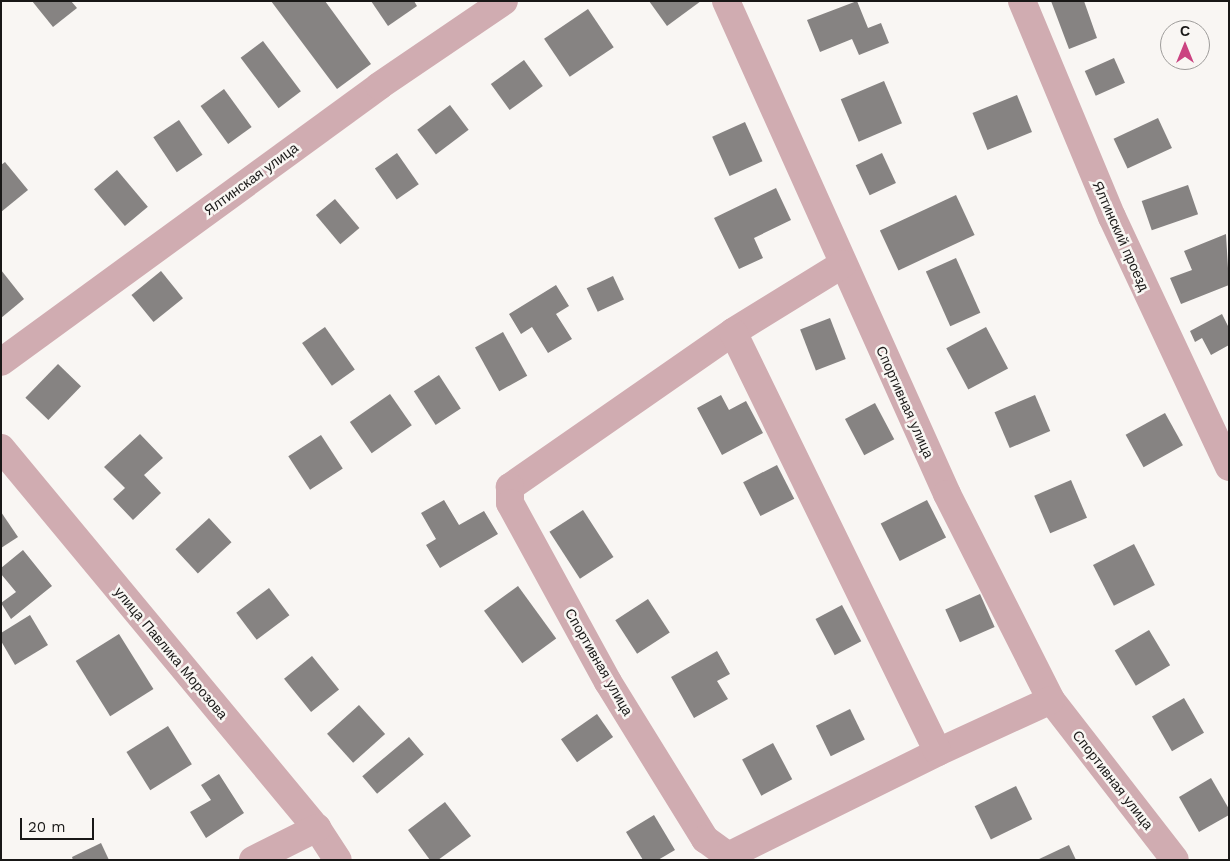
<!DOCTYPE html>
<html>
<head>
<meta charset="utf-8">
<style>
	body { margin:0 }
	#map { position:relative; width:1230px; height:861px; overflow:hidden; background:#f9f6f3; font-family:"Work Sans",sans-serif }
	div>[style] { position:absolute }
	.building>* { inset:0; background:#868382; transform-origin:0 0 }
	.street>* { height:28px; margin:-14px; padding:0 14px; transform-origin:14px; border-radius:14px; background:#d0acb1 }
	span { translate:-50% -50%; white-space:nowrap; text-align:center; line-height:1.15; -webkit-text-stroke:5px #f9f6f3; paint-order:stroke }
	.street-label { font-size:14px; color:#191817 }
	.frame { position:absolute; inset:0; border:2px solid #191817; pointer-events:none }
	.north { position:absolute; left:1160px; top:20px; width:50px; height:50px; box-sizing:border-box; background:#f9f6f3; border:1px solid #9f9d9b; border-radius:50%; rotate:0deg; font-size:14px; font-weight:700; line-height:20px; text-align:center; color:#191817 }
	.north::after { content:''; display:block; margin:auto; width:18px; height:22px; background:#cb4381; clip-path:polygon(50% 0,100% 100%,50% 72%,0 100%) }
	.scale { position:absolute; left:20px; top:818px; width:74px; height:22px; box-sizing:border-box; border:2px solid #191817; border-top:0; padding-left:6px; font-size:15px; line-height:18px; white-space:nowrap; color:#191817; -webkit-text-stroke:4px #f9f6f3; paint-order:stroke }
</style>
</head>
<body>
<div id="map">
	<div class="building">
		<i style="clip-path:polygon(32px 1px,71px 1px,77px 8px,53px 27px)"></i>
		<i style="clip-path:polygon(271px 1px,325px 1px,371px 64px,337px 89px)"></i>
		<i style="clip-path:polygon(371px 1px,414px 1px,417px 6px,388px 26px)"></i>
		<i style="clip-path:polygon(649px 1px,701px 1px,667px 26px)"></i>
		<i style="clip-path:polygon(857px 1px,868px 28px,881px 23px,889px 43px,859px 55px,852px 39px,820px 52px,807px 20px)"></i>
		<i style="clip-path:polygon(1051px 1px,1084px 1px,1097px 38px,1069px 49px)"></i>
		<i style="left:588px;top:9px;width:46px;height:53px;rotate:56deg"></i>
		<i style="left:263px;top:41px;width:63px;height:28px;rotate:53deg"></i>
		<i style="left:1114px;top:58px;width:27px;height:32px;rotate:66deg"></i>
		<i style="left:524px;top:60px;width:32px;height:41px;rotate:54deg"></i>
		<i style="left:884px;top:81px;width:46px;height:47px;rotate:67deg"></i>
		<i style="left:224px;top:89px;width:47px;height:29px;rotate:54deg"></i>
		<i style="left:1017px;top:95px;width:40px;height:48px;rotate:68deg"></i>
		<i style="left:450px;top:105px;width:31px;height:41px;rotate:53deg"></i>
		<i style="left:1158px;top:118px;width:33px;height:49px;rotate:65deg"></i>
		<i style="left:179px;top:120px;width:42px;height:31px;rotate:56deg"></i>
		<i style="left:745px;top:122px;width:43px;height:36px;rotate:66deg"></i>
		<i style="left:397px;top:153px;width:38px;height:27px;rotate:55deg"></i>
		<i style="left:882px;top:153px;width:33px;height:29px;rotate:65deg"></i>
		<i style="clip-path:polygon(5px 162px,28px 190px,1px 212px,1px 165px)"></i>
		<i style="left:117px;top:170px;width:48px;height:30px;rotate:50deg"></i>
		<i style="left:1188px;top:185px;width:31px;height:49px;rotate:71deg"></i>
		<i style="clip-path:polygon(776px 188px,791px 220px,754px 238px,763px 258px,739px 269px,714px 218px)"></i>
		<i style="left:956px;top:195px;width:44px;height:84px;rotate:65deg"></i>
		<i style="left:335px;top:199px;width:38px;height:25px;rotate:50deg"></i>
		<i style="clip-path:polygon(1226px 234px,1229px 285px,1181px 304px,1170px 278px,1192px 270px,1184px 251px)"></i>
		<i style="left:956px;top:258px;width:60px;height:33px;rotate:66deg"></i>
		<i style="clip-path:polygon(1px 270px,24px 299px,1px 318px)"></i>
		<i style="left:161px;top:271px;width:35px;height:38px;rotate:51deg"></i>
		<i style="left:613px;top:276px;width:26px;height:29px;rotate:65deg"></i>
		<i style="clip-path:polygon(556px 285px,569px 306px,556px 314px,572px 339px,548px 353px,532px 327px,521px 334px,509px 314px)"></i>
		<i style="clip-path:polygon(1222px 314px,1229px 328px,1229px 345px,1211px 355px,1202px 338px,1195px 342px,1190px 331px)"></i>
		<i style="left:830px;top:318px;width:44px;height:32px;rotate:69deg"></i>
		<i style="left:325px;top:327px;width:52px;height:28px;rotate:55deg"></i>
		<i style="left:986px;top:327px;width:47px;height:45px;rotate:62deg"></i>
		<i style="left:503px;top:332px;width:50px;height:32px;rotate:61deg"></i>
		<i style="left:58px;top:364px;width:32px;height:47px;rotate:44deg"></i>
		<i style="left:439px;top:375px;width:40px;height:30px;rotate:57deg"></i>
		<i style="left:390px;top:394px;width:38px;height:49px;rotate:55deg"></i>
		<i style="clip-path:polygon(721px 395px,729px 410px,746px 401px,763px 433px,722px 455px,697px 408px)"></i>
		<i style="left:1035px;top:395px;width:39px;height:44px;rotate:67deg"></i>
		<i style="left:875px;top:403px;width:41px;height:34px;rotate:62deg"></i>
		<i style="left:1165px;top:413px;width:37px;height:45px;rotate:61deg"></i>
		<i style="clip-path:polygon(140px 434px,163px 458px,144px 475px,161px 493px,133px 520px,113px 499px,125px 488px,104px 467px)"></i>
		<i style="left:321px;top:435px;width:40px;height:39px;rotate:57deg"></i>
		<i style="left:777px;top:465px;width:38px;height:38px;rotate:63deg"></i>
		<i style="left:1071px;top:480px;width:41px;height:40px;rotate:67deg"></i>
		<i style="clip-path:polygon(444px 500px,459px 525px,484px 511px,498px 534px,440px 568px,426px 545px,436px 539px,421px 513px)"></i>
		<i style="left:927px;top:500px;width:42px;height:52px;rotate:63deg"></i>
		<i style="left:583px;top:510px;width:56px;height:40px;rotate:57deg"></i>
		<i style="clip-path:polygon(1px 512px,18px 537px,1px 548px)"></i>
		<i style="left:209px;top:518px;width:33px;height:46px;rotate:47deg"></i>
		<i style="left:1134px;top:544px;width:46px;height:46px;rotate:63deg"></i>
		<i style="clip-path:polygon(23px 550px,52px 586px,11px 619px,1px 603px,16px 592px,1px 574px,1px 568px)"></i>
		<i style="left:518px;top:586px;width:65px;height:42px;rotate:54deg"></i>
		<i style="left:269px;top:588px;width:34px;height:41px;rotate:53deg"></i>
		<i style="left:980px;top:594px;width:36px;height:38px;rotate:66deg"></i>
		<i style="left:648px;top:599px;width:40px;height:39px;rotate:57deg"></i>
		<i style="left:842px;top:605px;width:41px;height:30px;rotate:62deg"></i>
		<i style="clip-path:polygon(30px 615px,48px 645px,15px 665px,1px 641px,1px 633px)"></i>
		<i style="left:1149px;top:630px;width:41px;height:40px;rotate:59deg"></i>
		<i style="left:119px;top:634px;width:65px;height:51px;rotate:58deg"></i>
		<i style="clip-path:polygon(717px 651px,730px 674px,717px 681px,728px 699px,694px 718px,671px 677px)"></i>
		<i style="left:312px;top:656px;width:43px;height:36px;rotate:51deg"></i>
		<i style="left:1184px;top:698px;width:40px;height:37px;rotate:60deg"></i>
		<i style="left:359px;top:705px;width:39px;height:43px;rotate:48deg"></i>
		<i style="left:850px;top:709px;width:34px;height:38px;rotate:64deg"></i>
		<i style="left:597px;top:714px;width:28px;height:44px;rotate:55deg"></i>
		<i style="left:168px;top:726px;width:45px;height:49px;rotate:58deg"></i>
		<i style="left:409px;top:737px;width:23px;height:61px;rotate:50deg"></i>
		<i style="left:773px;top:743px;width:41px;height:35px;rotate:62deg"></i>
		<i style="clip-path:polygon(219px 774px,244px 813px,206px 838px,190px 812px,211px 800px,201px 785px)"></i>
		<i style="clip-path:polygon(1211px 778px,1229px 809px,1229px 815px,1199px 832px,1179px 797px)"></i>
		<i style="left:1016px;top:786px;width:37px;height:46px;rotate:64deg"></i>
		<i style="clip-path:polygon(445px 802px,471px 836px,438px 860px,430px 860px,408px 830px)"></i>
		<i style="clip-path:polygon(654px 815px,675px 850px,658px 860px,643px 860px,626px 832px)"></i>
		<i style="clip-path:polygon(101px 843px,109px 860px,73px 860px,72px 857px)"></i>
		<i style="clip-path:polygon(1069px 845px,1076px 860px,1037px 860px)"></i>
	</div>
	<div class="street">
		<i style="left:726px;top:1px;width:540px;rotate:65.85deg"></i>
		<i style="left:947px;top:494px;width:231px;rotate:63.2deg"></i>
		<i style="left:1051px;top:700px;width:202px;rotate:52.2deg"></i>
		<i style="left:1022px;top:1px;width:234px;rotate:67.4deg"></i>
		<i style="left:1112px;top:217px;width:276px;rotate:64.9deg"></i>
		<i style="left:843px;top:264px;width:129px;rotate:148.3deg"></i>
		<i style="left:733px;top:332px;width:272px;rotate:145.2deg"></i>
		<i style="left:510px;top:487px;width:16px;rotate:90deg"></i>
		<i style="left:510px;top:503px;width:204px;rotate:61.3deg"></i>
		<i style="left:608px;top:682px;width:185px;rotate:58.3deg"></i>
		<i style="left:705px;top:839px;width:29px;rotate:36deg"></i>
		<i style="left:728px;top:856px;width:234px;rotate:-26.3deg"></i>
		<i style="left:938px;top:752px;width:124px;rotate:-24.7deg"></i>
		<i style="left:733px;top:332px;width:467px;rotate:64deg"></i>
		<i style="left:1px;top:362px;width:468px;rotate:-36.1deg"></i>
		<i style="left:379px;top:86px;width:151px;rotate:-34.2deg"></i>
		<i style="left:1px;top:448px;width:494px;rotate:50.3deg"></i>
		<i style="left:317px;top:828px;width:38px;rotate:57deg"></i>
		<i style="left:253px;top:860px;width:72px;rotate:-26.6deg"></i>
	</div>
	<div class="street-label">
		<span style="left:251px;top:179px;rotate:-36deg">Ялтинская улица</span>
		<span style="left:1121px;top:236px;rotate:66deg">Ялтинский проезд</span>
		<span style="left:905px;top:402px;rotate:66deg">Спортивная улица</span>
		<span style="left:171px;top:653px;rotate:50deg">улица Павлика Морозова</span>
		<span style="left:599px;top:662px;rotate:60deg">Спортивная улица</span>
		<span style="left:1113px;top:780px;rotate:52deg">Спортивная улица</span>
	</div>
	<div class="frame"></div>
	<div class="north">С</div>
	<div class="scale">20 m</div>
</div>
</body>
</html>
